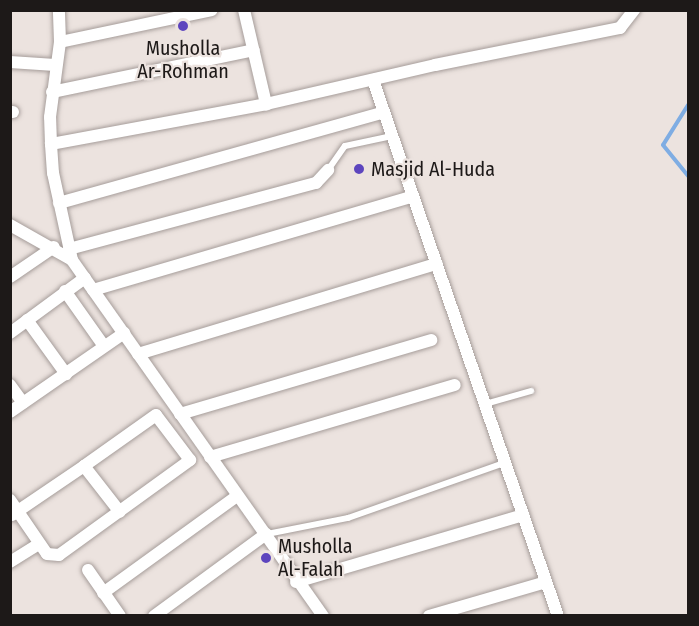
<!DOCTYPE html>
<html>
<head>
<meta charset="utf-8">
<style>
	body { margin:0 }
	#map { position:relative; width:699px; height:626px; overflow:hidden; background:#ece3df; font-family:"Fira Sans Condensed",sans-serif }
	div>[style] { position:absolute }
	.stream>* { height:4px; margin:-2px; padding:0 2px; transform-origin:2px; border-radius:2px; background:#7fade3 }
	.roads { filter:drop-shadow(0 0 2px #a69d9a) drop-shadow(0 0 2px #a69d9a) }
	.lane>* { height:6px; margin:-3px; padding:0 3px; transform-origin:3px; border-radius:3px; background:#fff }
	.street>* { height:12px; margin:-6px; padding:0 6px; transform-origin:6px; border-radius:6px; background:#fff }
	.dots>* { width:16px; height:16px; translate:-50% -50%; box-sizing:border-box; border:3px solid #ece3df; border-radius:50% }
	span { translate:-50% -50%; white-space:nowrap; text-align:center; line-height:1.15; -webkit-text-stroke:4.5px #ece3df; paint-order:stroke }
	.poi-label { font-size:20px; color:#1d1918 }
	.left { translate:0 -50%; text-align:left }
	.frame { position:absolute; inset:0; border:12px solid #1d1918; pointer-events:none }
</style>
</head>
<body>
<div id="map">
	<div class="stream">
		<i style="left:688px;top:105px;width:47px;rotate:122deg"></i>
		<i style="left:663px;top:145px;width:40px;rotate:51deg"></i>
	</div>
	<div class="roads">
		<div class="lane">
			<i style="left:328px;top:170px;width:29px;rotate:-55deg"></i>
			<i style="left:345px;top:146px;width:48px;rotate:-12deg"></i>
			<i style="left:485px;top:404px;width:48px;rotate:-15.8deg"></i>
			<i style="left:267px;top:534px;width:83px;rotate:-11.2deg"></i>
			<i style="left:348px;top:518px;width:165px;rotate:-19.4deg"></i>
		</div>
		<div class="street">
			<i style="left:244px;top:10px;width:97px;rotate:76.8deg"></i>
			<i style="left:60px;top:42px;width:155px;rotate:-11.9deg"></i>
			<i style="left:10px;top:62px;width:45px;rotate:3.8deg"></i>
			<i style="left:373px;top:80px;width:567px;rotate:70.96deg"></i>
			<i style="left:52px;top:92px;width:206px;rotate:-11.7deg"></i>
			<i style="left:10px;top:112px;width:3px"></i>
			<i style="left:51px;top:144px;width:27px;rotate:-92deg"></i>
			<i style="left:50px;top:117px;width:76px;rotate:-82.4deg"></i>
			<i style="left:60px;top:42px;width:32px;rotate:-92deg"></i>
			<i style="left:59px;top:203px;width:337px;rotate:-15.6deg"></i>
			<i style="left:10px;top:225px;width:71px;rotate:29.4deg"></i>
			<i style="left:69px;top:249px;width:256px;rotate:-15deg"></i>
			<i style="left:316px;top:183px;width:18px;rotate:-47deg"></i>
			<i style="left:10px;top:277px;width:53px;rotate:-34.3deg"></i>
			<i style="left:93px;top:290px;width:331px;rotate:-16.3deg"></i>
			<i style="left:65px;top:291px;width:67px;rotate:54.7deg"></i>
			<i style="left:27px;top:320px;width:67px;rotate:54.2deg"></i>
			<i style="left:10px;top:333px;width:93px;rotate:-36.3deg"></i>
			<i style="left:138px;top:354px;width:312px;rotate:-16.8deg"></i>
			<i style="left:10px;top:385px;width:22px;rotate:54deg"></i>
			<i style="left:10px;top:412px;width:139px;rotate:-34.7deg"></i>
			<i style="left:180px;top:414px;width:262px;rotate:-16.4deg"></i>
			<i style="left:210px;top:457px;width:255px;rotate:-16.4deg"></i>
			<i style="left:10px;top:500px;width:65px;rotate:55.6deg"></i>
			<i style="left:47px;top:554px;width:12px;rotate:5deg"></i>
			<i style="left:59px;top:555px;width:162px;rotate:-35.9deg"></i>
			<i style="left:190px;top:460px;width:56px;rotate:-127.1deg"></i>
			<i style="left:156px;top:415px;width:88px;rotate:144.7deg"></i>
			<i style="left:12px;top:515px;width:87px;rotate:-34.2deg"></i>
			<i style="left:84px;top:466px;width:58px;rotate:52deg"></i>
			<i style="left:10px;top:562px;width:34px;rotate:-32deg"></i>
			<i style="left:88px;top:570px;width:56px;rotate:55.2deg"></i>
			<i style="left:296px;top:582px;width:237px;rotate:-16.4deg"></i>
			<i style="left:103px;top:593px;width:165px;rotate:-35.9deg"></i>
			<i style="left:154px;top:616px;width:139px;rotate:-36.2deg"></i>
			<i style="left:323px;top:616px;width:436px;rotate:-125.2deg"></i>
			<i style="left:72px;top:260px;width:89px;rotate:-102.3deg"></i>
			<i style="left:53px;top:173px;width:29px;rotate:-94deg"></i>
			<i style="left:51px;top:144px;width:219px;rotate:-10.5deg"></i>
			<i style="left:266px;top:104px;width:173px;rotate:-13deg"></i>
			<i style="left:435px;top:65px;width:189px;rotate:-11.3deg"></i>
			<i style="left:620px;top:28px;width:23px;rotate:-52deg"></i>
			<i style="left:429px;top:616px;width:122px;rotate:-16.2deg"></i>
		</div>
	</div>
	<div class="dots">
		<i style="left:183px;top:26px;background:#5d45be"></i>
		<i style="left:359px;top:169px;background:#5d45be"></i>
		<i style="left:266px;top:558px;background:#5d45be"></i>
	</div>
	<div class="poi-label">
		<span style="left:183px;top:60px">Musholla<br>Ar-Rohman</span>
		<span class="left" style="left:371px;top:169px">Masjid Al-Huda</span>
		<span class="left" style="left:278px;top:558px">Musholla<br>Al-Falah</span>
	</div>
	<div class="frame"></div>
</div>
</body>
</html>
